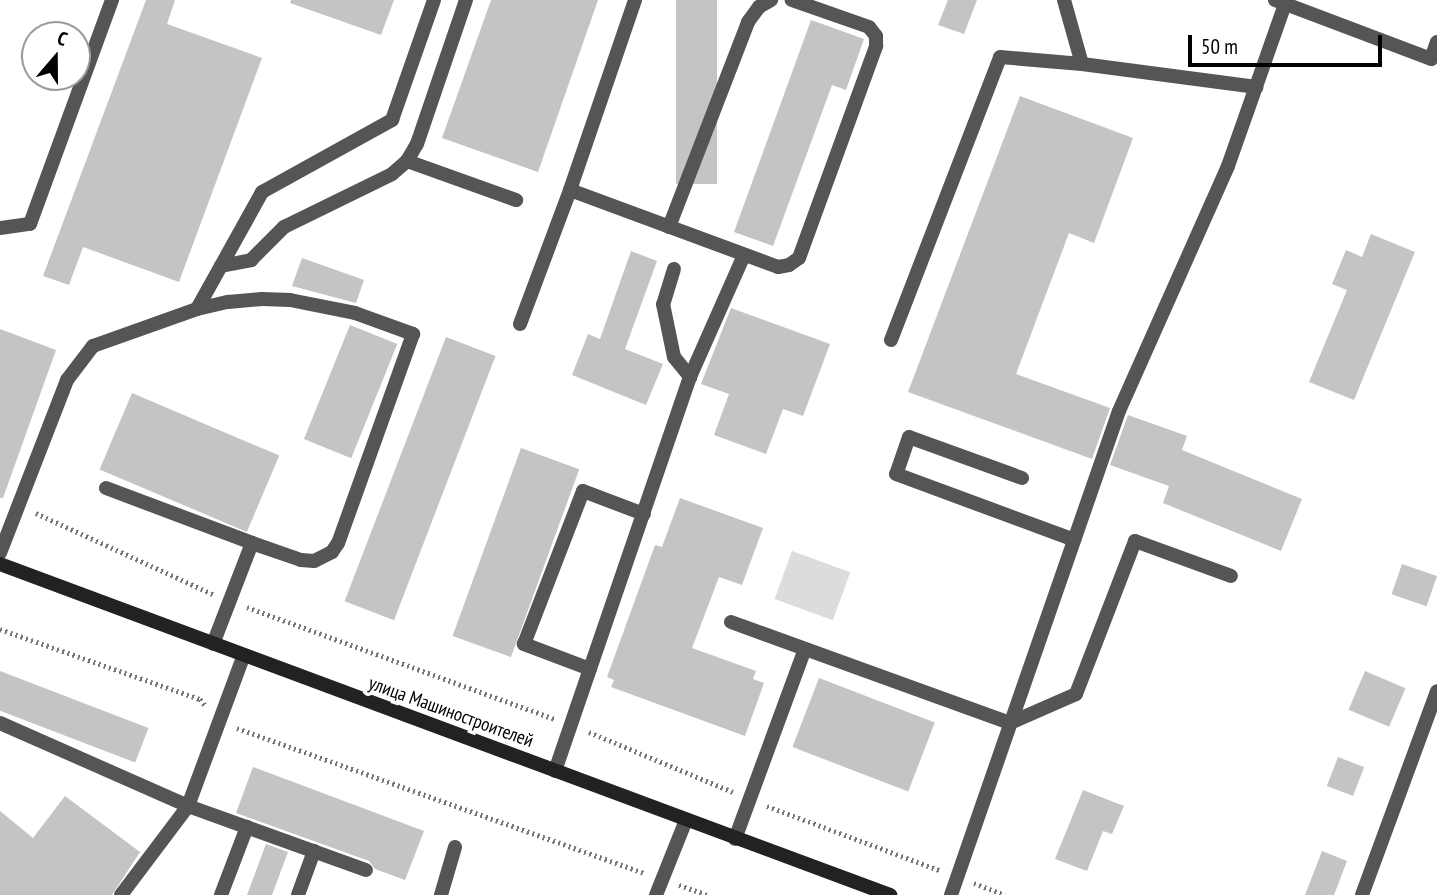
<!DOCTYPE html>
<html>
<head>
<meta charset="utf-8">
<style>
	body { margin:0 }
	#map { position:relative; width:1437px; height:895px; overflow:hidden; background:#fff; font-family:"PT Sans Narrow",sans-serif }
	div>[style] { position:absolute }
	.green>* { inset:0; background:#dcdcdc; transform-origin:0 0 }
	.building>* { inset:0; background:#c4c4c4; transform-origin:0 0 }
	.path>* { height:4.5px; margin-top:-2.25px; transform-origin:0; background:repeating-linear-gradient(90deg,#777 0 2px,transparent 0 5.5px) }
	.lane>* { height:14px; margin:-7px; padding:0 7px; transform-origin:7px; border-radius:7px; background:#555 }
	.street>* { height:14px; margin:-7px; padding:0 7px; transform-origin:7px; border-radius:7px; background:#555 }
	.secondary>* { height:14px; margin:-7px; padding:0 7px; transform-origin:7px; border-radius:7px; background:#222 }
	span { translate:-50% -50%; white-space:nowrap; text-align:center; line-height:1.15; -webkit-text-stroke:7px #fff; paint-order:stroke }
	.street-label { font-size:19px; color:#000 }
	.north { position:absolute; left:21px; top:21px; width:70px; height:70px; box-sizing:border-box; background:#fff; border:2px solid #999; border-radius:50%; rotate:20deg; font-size:19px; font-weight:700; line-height:28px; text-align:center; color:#000 }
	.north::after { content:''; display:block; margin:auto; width:24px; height:32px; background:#000; clip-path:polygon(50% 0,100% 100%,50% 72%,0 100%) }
	.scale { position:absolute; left:1188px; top:35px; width:194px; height:32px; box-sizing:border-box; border:4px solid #000; border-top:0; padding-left:9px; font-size:21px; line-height:24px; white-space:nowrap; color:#000; -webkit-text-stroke:5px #fff; paint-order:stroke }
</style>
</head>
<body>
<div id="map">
	<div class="green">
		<i style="left:792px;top:551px;width:62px;height:51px;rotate:20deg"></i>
	</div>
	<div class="building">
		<i style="clip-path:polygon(146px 0,175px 0,167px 24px,262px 58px,179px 282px,83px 247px,69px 285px,43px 276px)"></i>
		<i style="clip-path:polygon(291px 0,394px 0,381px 35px,290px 3px)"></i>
		<i style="clip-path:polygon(491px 0,598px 0,538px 172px,442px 138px)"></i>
		<i style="left:676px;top:0;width:41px;height:184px"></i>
		<i style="clip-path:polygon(948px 0,977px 0,964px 34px,938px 25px)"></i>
		<i style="clip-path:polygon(811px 20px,864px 39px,846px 90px,832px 85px,773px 246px,734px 232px)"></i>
		<i style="clip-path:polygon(1020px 96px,1133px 138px,1094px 243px,1069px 233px,1016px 374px,1110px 408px,1092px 459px,908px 392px)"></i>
		<i style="clip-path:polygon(1371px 234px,1415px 252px,1354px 400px,1309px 382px,1347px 290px,1332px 284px,1346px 250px,1362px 257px)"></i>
		<i style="clip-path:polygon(631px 251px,657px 261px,625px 349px,663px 364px,646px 405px,572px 375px,588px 334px,600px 339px)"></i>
		<i style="clip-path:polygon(302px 258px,364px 280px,356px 303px,292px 286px)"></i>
		<i style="clip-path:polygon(731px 308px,830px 344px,803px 416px,783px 409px,766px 454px,714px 435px,729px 394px,701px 384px)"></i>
		<i style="left:350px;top:325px;width:51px;height:123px;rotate:22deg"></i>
		<i style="clip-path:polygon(0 329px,56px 350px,3px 498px,0 498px)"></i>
		<i style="left:446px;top:337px;width:53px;height:283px;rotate:21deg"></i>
		<i style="left:132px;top:393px;width:160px;height:83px;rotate:23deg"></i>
		<i style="clip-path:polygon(1128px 415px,1187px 436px,1182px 450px,1302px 499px,1281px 551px,1163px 503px,1169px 486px,1110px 465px)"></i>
		<i style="left:521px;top:448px;width:62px;height:200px;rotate:20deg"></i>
		<i style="clip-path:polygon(680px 498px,763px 528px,742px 585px,719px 577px,692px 648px,756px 671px,753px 679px,764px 683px,745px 736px,611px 687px,614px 680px,607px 677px,655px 545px,662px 547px)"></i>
		<i style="left:1402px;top:564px;width:37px;height:32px;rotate:19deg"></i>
		<i style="left:0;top:671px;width:159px;height:37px;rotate:21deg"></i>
		<i style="left:1365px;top:671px;width:44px;height:42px;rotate:23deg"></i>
		<i style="left:819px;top:678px;width:124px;height:74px;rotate:21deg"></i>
		<i style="left:1338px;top:757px;width:28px;height:31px;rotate:21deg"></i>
		<i style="clip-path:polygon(253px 767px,424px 831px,405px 880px,375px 869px,369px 861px,236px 813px)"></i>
		<i style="clip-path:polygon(1083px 790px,1124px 806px,1112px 834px,1103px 831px,1087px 871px,1055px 859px)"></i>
		<i style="clip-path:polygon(65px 796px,140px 852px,112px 895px,0 895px,0 811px,33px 838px)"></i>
		<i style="clip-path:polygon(266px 844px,288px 852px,272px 895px,247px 895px)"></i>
		<i style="clip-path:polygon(1322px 851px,1347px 861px,1334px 895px,1305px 895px)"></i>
	</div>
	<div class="path">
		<i style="left:36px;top:513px;width:195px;rotate:24.6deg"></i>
		<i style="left:247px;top:607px;width:328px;rotate:20deg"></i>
		<i style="left:0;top:629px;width:212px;rotate:19.3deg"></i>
		<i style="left:200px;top:699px;width:8px;rotate:50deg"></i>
		<i style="left:237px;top:728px;width:432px;rotate:19.6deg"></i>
		<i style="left:589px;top:732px;width:156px;rotate:22.6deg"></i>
		<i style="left:767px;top:806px;width:184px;rotate:20.4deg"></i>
		<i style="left:974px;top:883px;width:33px;rotate:21deg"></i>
		<i style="left:679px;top:885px;width:31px;rotate:19deg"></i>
	</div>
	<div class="lane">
		<i style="left:1064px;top:0;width:66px;rotate:74.3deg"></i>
		<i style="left:1275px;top:0;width:167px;rotate:20.7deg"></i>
		<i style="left:1431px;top:59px;width:18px;rotate:-71deg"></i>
		<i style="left:407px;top:161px;width:116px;rotate:19.7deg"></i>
		<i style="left:570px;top:190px;width:222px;rotate:20.3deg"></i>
		<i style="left:778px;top:267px;width:11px;rotate:-10deg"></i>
		<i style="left:789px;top:265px;width:12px;rotate:-35deg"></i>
		<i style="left:799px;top:258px;width:226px;rotate:-70deg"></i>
		<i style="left:876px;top:46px;width:10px;rotate:-90deg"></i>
		<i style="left:876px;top:36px;width:11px;rotate:-128deg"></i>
		<i style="left:869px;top:27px;width:82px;rotate:-160.7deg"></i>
		<i style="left:669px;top:227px;width:220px;rotate:-68.9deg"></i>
		<i style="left:748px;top:22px;width:19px;rotate:-54deg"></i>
		<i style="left:759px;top:7px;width:14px;rotate:-30deg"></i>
		<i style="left:0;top:228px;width:30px;rotate:-8deg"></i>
		<i style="left:30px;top:224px;width:239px;rotate:-69.9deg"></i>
		<i style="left:221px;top:266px;width:31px;rotate:-11deg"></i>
		<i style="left:251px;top:260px;width:47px;rotate:-45deg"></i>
		<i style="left:284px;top:227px;width:120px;rotate:-26.1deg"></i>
		<i style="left:392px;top:174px;width:20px;rotate:-41deg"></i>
		<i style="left:407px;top:161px;width:20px;rotate:-60deg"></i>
		<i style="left:417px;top:144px;width:152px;rotate:-71.2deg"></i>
		<i style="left:674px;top:269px;width:37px;rotate:107deg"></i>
		<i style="left:663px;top:304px;width:54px;rotate:78.3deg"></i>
		<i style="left:674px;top:357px;width:26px;rotate:51deg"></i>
		<i style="left:197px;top:309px;width:134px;rotate:-60.9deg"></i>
		<i style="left:262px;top:192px;width:149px;rotate:-29deg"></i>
		<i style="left:392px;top:120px;width:127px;rotate:-70.7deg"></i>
		<i style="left:520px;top:324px;width:143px;rotate:-69.5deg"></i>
		<i style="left:570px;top:190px;width:201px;rotate:-71.1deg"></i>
		<i style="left:891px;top:340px;width:303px;rotate:-68.9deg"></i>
		<i style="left:1000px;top:57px;width:82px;rotate:4.9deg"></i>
		<i style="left:1082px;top:64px;width:176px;rotate:7.5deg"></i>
		<i style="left:1022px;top:478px;width:120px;rotate:-160.1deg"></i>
		<i style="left:909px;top:437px;width:39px;rotate:109deg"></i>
		<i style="left:896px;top:474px;width:190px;rotate:20.3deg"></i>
		<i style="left:106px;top:488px;width:156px;rotate:20.6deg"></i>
		<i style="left:252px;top:543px;width:108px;rotate:111.1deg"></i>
		<i style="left:0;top:553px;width:186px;rotate:-68.8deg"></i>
		<i style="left:67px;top:380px;width:43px;rotate:-52.6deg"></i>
		<i style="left:93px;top:346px;width:110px;rotate:-19.6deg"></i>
		<i style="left:197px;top:309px;width:32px;rotate:-13deg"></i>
		<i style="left:228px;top:302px;width:34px;rotate:-5deg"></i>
		<i style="left:262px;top:299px;width:28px;rotate:2deg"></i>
		<i style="left:290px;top:300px;width:66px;rotate:11.3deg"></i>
		<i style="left:355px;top:313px;width:62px;rotate:19.9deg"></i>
		<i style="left:413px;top:334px;width:222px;rotate:109.7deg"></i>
		<i style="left:338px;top:543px;width:11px;rotate:124deg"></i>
		<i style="left:332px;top:552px;width:20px;rotate:153deg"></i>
		<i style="left:314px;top:561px;width:13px;rotate:-176deg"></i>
		<i style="left:301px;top:560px;width:52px;rotate:-160.9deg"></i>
		<i style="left:731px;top:622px;width:297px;rotate:19.9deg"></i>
		<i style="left:1010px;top:723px;width:72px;rotate:-23.7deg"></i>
		<i style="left:1076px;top:694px;width:164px;rotate:-68.9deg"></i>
		<i style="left:1135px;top:541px;width:102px;rotate:20deg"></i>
		<i style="left:590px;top:669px;width:71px;rotate:-159.3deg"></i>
		<i style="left:524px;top:644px;width:164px;rotate:-68.9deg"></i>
		<i style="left:583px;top:491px;width:65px;rotate:20.7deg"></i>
		<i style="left:0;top:723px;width:206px;rotate:23.8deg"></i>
		<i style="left:188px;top:806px;width:189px;rotate:19.8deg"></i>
		<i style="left:555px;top:771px;width:416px;rotate:-71.1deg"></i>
		<i style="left:690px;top:377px;width:133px;rotate:-66.1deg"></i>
		<i style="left:735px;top:839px;width:202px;rotate:-69.8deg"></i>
		<i style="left:121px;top:895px;width:111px;rotate:-53deg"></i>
		<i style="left:188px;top:806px;width:161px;rotate:-69.7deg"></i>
		<i style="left:221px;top:895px;width:73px;rotate:-69.1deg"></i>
		<i style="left:298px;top:895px;width:47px;rotate:-70deg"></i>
		<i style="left:441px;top:895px;width:50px;rotate:-73.7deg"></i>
		<i style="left:656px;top:895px;width:81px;rotate:-68.2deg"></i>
		<i style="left:951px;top:895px;width:512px;rotate:-70.86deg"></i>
		<i style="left:1119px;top:411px;width:268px;rotate:-66deg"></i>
		<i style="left:1228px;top:166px;width:172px;rotate:-70.6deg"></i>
	</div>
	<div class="street">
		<i style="left:1362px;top:895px;width:217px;rotate:-69.8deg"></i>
	</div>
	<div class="secondary">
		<i style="left:0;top:564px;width:950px;rotate:20.4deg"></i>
	</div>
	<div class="street-label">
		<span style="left:451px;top:712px;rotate:20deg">улица Машиностроителей</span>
	</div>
	<div class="north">С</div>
	<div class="scale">50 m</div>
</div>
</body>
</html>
